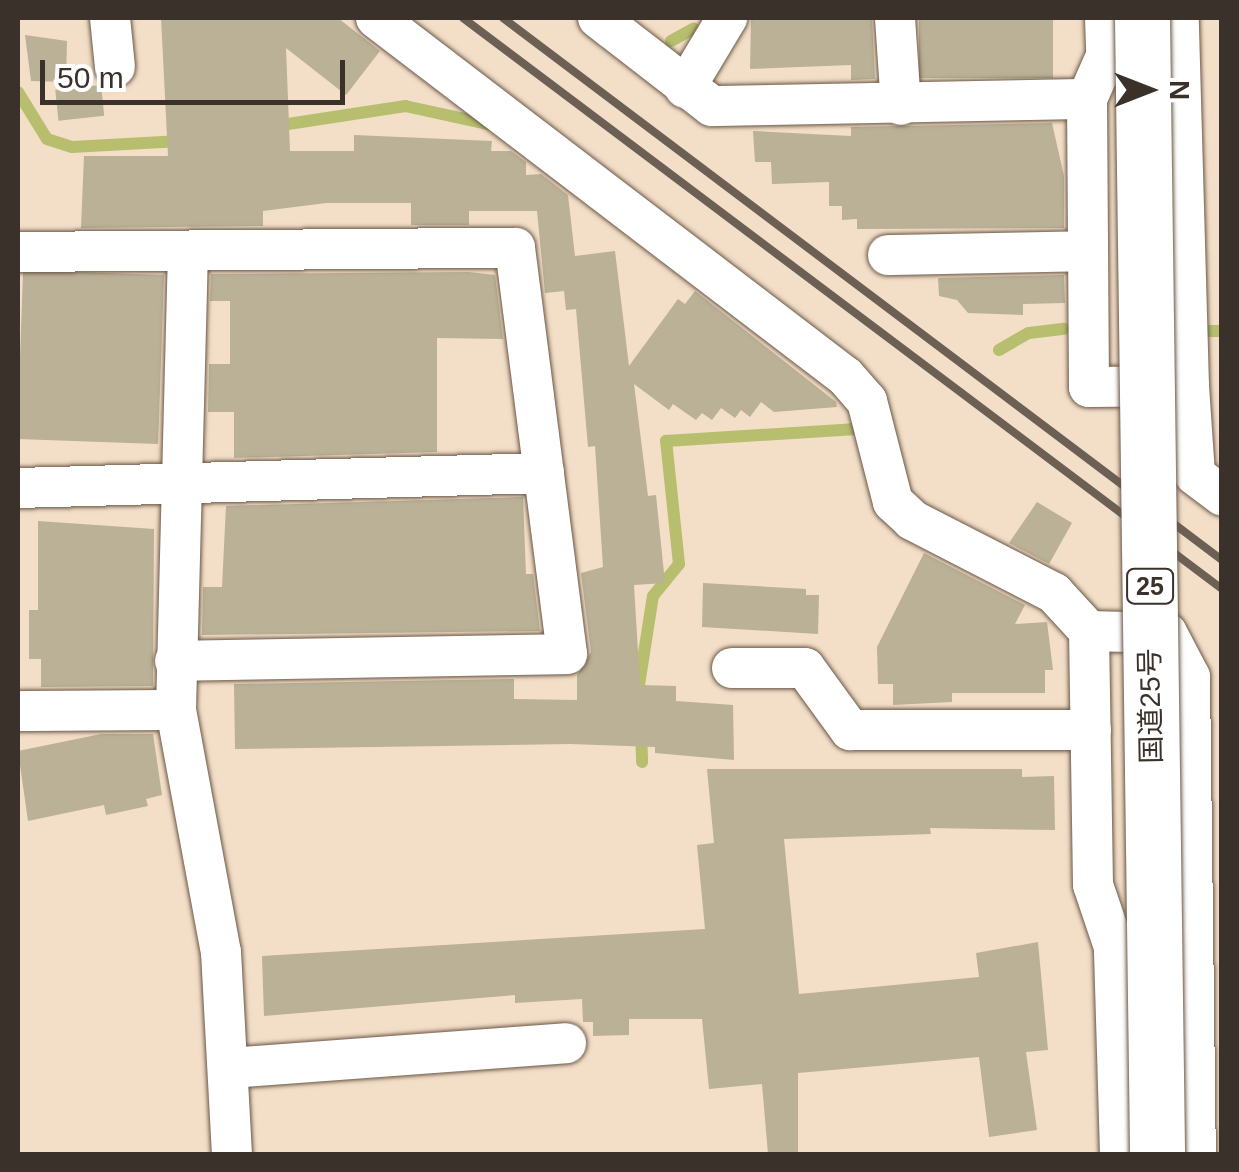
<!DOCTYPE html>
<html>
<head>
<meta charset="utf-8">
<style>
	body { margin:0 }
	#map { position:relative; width:1239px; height:1172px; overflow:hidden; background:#f3dec8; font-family:Arial,"Noto Sans JP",sans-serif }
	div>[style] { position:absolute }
	.stream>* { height:12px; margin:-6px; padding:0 6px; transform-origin:6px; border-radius:6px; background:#b7bf6e }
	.building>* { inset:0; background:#bab197; transform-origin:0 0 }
	.roads { filter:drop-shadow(0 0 2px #695745) drop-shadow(0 0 2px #695745) }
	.minor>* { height:40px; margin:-20px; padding:0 20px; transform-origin:20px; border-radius:20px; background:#fff }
	.rail>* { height:8px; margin:-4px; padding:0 4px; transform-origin:4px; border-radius:4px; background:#6c6055 }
	.bridges { filter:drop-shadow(0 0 2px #695745) drop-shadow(0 0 2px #695745) }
	.trunk-bridge>* { height:55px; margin:-27.5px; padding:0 27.5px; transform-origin:27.5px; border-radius:27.5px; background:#fff }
	span { translate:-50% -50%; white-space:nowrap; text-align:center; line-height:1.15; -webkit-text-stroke:10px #fff; paint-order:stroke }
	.shield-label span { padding:2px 8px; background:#fff; border:2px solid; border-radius:8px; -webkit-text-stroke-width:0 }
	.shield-label { font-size:25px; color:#3a322a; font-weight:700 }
	.street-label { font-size:28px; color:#3a322a }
	.frame { position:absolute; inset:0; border:20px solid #3a322a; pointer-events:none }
	.north { position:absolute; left:1099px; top:40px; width:100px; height:100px; -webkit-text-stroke:8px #fff; paint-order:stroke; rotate:90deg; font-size:28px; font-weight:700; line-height:40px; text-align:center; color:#3a322a }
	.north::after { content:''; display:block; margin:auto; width:35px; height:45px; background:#3a322a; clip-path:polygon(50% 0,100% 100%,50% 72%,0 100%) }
	.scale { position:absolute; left:40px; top:60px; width:305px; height:45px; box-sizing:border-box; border:5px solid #3a322a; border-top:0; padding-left:12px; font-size:30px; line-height:35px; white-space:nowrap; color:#3a322a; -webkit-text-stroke:8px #fff; paint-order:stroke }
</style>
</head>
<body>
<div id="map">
	<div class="stream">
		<i style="left:671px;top:41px;width:26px;rotate:-29deg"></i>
		<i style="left:18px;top:92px;width:55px;rotate:58.3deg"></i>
		<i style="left:47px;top:139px;width:26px;rotate:18deg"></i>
		<i style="left:72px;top:147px;width:109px;rotate:-3.2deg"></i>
		<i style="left:275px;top:126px;width:132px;rotate:-8.7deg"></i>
		<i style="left:405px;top:106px;width:90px;rotate:12.2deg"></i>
		<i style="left:1203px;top:331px;width:19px"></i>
		<i style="left:999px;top:350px;width:34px;rotate:-30deg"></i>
		<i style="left:1029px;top:333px;width:35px;rotate:-7deg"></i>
		<i style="left:639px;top:685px;width:90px;rotate:-81.1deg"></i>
		<i style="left:653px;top:596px;width:41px;rotate:-50.9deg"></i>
		<i style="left:679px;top:564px;width:124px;rotate:-96deg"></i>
		<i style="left:666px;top:441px;width:191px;rotate:-3.6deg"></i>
		<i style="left:641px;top:730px;width:32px;rotate:88deg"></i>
	</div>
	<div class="building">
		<i style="clip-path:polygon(161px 18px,338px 18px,380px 51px,346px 95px,286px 48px,290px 151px,354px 151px,354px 135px,492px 141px,491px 151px,511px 151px,526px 162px,526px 175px,541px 174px,568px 195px,575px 256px,615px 251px,629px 366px,678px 299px,685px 304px,695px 291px,836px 402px,837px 407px,774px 412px,761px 402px,750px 417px,741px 410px,735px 418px,721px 408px,712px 420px,702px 413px,696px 420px,673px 404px,669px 410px,634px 384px,648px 496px,656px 495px,665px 583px,634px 585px,640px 685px,676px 686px,676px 701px,733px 705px,734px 760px,655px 753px,655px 747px,570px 744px,235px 749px,234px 684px,514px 679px,514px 699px,577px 700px,577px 675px,591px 652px,581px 573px,603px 567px,595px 446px,588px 447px,576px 309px,566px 310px,564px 291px,545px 293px,537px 211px,469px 211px,469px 225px,411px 225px,411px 203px,326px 203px,263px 211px,263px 226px,81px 228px,84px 156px,168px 156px)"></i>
		<i style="clip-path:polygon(751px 18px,872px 18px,875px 79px,851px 80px,851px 65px,750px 69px)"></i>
		<i style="left:919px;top:18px;width:134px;height:60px"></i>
		<i style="clip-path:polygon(25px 35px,67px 41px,66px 82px,31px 81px)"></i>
		<i style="left:101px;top:85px;width:31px;height:46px;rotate:84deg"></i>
		<i style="clip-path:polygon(1052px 123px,1064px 176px,1064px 228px,857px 229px,857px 219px,842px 220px,842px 206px,829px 206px,829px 182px,772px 184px,771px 162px,755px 162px,753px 131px,851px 136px,851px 127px)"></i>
		<i style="clip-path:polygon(469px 272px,495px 275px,503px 339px,437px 338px,437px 452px,234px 458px,234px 412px,208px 412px,209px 364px,230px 364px,230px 301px,210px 301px,211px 274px)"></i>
		<i style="left:164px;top:275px;width:169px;height:141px;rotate:92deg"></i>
		<i style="clip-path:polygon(1064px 275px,1065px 303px,1023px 304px,1023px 315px,968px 313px,957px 300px,939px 296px,938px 278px)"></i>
		<i style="clip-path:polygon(523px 497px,526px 574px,533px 574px,540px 631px,202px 635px,203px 587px,222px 587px,226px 506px)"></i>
		<i style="clip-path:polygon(1037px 502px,1072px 523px,1049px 564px,1009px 543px)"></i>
		<i style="clip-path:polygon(38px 521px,154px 529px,153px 686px,41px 687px,41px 659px,29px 659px,29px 610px,38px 610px)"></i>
		<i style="clip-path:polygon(924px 553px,1025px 605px,1015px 624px,1047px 622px,1053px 670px,1045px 670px,1045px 693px,952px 693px,952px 702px,893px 705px,893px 684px,878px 684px,877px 647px)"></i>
		<i style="clip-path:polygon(703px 583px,806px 589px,806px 595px,819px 595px,818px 634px,702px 627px)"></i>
		<i style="clip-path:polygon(101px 734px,153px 734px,162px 795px,146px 799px,148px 806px,106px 815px,104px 805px,28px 821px,18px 751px)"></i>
		<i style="clip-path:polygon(707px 769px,1022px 769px,1022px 777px,1054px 776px,1055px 830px,930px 828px,931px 834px,784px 839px,799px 994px,979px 977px,976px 953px,1038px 942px,1048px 1050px,1026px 1052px,1037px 1130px,989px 1137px,979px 1057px,798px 1073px,798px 1154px,768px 1154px,762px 1084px,709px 1089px,702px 1019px,629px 1019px,629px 1035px,593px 1036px,593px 1022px,583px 1022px,582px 999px,515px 1003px,515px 995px,264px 1016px,262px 956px,705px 929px,697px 845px,714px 843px)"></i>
	</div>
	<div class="roads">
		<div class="minor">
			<i style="left:110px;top:18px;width:49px;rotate:84.2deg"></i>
			<i style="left:376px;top:18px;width:591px;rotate:37.37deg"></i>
			<i style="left:846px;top:377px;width:32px;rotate:49deg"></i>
			<i style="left:867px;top:401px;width:104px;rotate:75.6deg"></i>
			<i style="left:893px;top:502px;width:26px;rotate:43deg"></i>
			<i style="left:912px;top:520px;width:160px;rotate:27.2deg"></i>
			<i style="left:1054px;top:593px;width:52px;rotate:47.4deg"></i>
			<i style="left:598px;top:18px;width:144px;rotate:37.7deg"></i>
			<i style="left:712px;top:106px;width:375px;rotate:-1.1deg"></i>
			<i style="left:895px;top:18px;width:87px;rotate:86.1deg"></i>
			<i style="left:1105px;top:18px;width:38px;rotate:88deg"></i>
			<i style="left:1106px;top:56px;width:47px;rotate:113.8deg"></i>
			<i style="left:1087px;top:99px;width:288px;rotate:89.6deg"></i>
			<i style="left:1089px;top:387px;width:100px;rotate:-0.6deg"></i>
			<i style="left:1189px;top:386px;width:368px;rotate:-91.6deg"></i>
			<i style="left:685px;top:88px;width:82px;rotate:-59deg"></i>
			<i style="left:188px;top:251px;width:459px;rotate:91.5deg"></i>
			<i style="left:176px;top:710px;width:246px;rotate:79.5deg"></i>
			<i style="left:221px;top:952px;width:202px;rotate:86.9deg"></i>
			<i style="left:18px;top:252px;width:497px;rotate:-0.5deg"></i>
			<i style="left:515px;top:248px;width:409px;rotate:82.7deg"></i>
			<i style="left:567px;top:654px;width:392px;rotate:179deg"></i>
			<i style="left:888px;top:255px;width:200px;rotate:-1.1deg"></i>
			<i style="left:1189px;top:386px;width:89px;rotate:86.1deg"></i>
			<i style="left:1195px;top:475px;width:34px;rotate:37deg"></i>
			<i style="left:18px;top:488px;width:526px;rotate:-1.63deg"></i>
			<i style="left:732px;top:668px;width:73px"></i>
			<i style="left:805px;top:668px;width:77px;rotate:54deg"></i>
			<i style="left:850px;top:730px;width:241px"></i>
			<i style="left:18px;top:711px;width:158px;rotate:-0.4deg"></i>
			<i style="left:229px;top:1068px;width:338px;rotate:-4.2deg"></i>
			<i style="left:1120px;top:1154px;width:207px;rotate:-91.7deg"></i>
			<i style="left:1114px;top:947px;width:65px;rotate:-108.7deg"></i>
			<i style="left:1093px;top:885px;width:254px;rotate:-90.9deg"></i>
			<i style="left:1089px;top:631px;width:78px;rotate:1.5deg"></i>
			<i style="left:1167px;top:633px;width:50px;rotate:62.4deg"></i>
			<i style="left:1190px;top:677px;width:477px;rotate:89.3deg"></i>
		</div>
	</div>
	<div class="rail">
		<i style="left:463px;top:18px;width:950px;rotate:36.95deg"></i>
		<i style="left:503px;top:18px;width:900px;rotate:37.01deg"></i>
	</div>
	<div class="bridges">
		<div class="trunk-bridge">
			<i style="left:1142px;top:18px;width:1136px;rotate:89.24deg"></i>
		</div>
	</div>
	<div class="shield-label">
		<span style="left:1150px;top:586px">25</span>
	</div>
	<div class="street-label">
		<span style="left:1151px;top:706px;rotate:-91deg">国道25号</span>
	</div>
	<div class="frame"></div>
	<div class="north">N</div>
	<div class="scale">50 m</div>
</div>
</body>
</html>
